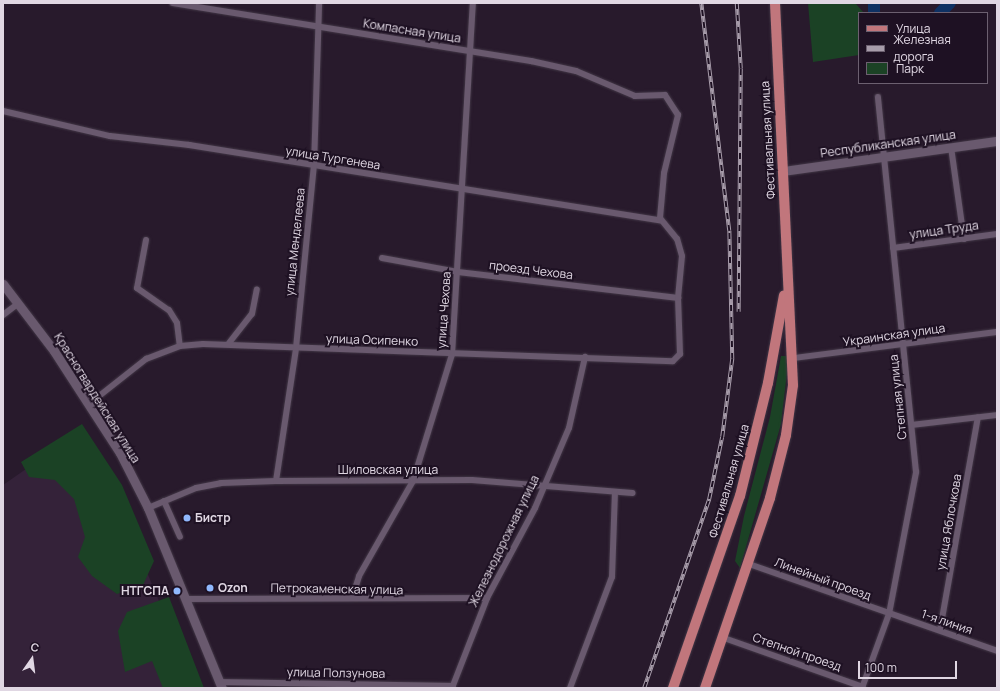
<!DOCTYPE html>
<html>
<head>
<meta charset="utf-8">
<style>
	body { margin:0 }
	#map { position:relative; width:1000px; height:691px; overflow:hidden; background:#281a2c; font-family:Manrope,sans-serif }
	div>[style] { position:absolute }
	.built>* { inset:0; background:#342239 }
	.green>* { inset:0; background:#1b4225 }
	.river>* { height:12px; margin:-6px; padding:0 6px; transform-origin:6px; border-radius:6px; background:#0e3163 }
	.roads { filter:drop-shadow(0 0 1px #423746) drop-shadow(0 0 1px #423746) }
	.street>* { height:6px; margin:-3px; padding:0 3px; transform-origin:3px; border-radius:3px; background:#69596e }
	.secondary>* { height:9px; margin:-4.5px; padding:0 4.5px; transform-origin:4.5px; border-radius:4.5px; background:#69596e }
	.primary>* { height:10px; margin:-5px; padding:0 5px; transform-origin:5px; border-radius:5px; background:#c1767c }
	.rail>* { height:3.5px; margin-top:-1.75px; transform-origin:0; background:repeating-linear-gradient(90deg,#1e1123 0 6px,#a79caa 0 12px); box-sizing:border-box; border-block:1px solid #a79caa }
	.dots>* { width:11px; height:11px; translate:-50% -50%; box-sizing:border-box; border:2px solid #1e1123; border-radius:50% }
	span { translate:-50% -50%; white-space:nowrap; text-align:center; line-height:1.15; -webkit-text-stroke:4px #1e1123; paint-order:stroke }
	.street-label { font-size:12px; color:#e0d7e3 }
	.poi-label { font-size:12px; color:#e0d7e3; font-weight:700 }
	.left { translate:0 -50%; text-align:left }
	.right { translate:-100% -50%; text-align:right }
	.frame { position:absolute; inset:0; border:4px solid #e0d7e3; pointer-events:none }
	.legend { position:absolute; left:858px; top:12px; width:130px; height:72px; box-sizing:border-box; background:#1e1123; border:1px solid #6c6070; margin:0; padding:5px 7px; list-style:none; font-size:12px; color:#e0d7e3 }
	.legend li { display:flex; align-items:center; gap:8px; height:20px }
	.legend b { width:20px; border:1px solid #6c6070 }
	.north { position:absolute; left:12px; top:639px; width:40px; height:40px; -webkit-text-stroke:3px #1e1123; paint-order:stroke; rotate:14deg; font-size:11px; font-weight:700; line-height:16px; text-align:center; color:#e0d7e3 }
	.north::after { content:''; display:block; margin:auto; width:14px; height:18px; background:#e0d7e3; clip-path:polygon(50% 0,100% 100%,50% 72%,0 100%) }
	.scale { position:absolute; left:858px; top:661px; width:99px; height:18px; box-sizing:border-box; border:2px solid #e0d7e3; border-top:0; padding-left:5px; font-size:12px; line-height:14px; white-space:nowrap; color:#e0d7e3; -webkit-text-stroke:3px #1e1123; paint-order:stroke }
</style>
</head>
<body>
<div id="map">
	<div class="built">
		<i style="clip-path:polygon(72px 437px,120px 507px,195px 688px,3px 688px,3px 485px)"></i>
	</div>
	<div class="green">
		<i style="clip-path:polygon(808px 3px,856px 4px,864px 13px,859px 13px,859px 55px,813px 62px)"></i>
		<i style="clip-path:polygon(781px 356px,789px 356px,781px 424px,740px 568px,735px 561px,744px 516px,770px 417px)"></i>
		<i style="clip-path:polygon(82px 424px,122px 485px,154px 561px,143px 585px,117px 594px,92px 576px,78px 557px,85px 537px,74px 499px,55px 480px,29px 477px,21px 462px)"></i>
		<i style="clip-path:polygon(169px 597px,204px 688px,163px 688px,152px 661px,125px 672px,118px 631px,127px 612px)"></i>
	</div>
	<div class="river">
		<i style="left:874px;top:13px;width:10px;rotate:-90deg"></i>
		<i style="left:940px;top:13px;width:14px;rotate:-45deg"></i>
	</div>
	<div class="roads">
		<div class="street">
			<i style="left:3px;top:111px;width:110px;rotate:13.2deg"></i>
			<i style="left:110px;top:136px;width:80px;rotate:6.5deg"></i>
			<i style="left:189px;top:145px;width:478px;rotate:9.1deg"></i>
			<i style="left:951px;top:147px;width:93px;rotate:82deg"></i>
			<i style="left:146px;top:240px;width:49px;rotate:100.6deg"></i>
			<i style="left:137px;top:288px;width:39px;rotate:35deg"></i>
			<i style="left:169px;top:310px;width:15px;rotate:58deg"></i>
			<i style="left:177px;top:323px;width:23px;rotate:83deg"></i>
			<i style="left:893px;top:248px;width:105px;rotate:-7.7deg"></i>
			<i style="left:382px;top:258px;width:77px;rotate:10.4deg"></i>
			<i style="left:458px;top:272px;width:222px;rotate:6.7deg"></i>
			<i style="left:3px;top:315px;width:20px;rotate:-37deg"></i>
			<i style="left:229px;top:343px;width:37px;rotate:-52deg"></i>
			<i style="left:252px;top:314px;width:25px;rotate:-79deg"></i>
			<i style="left:794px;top:358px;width:205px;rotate:-7.3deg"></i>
			<i style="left:89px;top:404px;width:73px;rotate:-38.3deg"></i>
			<i style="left:146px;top:359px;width:36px;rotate:-21deg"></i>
			<i style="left:180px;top:346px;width:23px;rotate:-5deg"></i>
			<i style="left:203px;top:344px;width:470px;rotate:2.1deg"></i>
			<i style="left:673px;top:361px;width:10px;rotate:-45deg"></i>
			<i style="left:680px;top:354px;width:56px;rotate:-92deg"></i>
			<i style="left:678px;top:298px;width:42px;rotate:-84.6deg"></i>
			<i style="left:682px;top:256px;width:18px;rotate:-106deg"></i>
			<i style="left:677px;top:239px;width:27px;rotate:-129deg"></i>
			<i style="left:660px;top:218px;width:45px;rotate:-84.9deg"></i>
			<i style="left:664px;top:173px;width:60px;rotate:-76.4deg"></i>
			<i style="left:678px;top:115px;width:24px;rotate:-123deg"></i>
			<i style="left:665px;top:95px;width:30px;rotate:178deg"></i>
			<i style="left:635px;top:96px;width:64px;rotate:-157deg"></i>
			<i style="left:576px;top:71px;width:46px;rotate:-167.5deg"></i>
			<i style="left:531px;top:61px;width:363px;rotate:-170.8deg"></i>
			<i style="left:912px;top:425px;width:86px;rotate:-6.7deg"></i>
			<i style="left:276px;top:481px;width:134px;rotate:-81.4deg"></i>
			<i style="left:296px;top:348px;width:183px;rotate:-84.4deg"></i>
			<i style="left:314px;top:166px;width:163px;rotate:-88.2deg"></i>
			<i style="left:164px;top:501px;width:39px;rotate:66deg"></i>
			<i style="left:148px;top:508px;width:52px;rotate:-22.6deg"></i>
			<i style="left:196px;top:488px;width:25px;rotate:-11deg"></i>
			<i style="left:221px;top:483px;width:55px;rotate:-2.1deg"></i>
			<i style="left:276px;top:481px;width:196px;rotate:-0.3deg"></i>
			<i style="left:472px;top:480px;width:161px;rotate:4.6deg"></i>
			<i style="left:749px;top:564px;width:263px;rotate:19.3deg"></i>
			<i style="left:352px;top:598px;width:23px;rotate:-72deg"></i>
			<i style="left:359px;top:576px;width:109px;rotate:-60.4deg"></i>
			<i style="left:413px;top:481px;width:133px;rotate:-72.9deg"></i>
			<i style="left:452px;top:354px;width:352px;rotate:-86.6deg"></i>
			<i style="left:186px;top:599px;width:301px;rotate:-0.2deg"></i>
			<i style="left:940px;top:630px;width:216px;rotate:-79.9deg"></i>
			<i style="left:724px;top:638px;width:147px;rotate:19.4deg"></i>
			<i style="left:220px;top:682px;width:233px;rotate:1deg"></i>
			<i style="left:452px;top:688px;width:97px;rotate:-68.7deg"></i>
			<i style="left:487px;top:598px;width:102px;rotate:-61.9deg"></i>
			<i style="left:535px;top:508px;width:87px;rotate:-67deg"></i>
			<i style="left:569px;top:428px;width:73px;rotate:-77.3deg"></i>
			<i style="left:570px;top:688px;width:119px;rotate:-69.3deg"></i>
			<i style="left:612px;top:577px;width:85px;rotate:-88deg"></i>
			<i style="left:862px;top:688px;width:79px;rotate:-70deg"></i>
			<i style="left:889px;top:614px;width:145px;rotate:-79.2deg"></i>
			<i style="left:916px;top:472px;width:377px;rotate:-95.8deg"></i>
		</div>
		<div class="secondary">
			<i style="left:783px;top:171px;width:216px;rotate:-8deg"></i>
			<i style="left:3px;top:284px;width:84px;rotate:52.7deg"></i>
			<i style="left:54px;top:351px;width:121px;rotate:57.1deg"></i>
			<i style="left:120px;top:453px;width:62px;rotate:63deg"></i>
			<i style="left:148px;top:508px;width:195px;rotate:67.7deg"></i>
		</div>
		<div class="primary">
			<i style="left:673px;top:688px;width:203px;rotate:-70.8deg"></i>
			<i style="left:740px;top:496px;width:116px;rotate:-76.1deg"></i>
			<i style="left:768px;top:383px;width:89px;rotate:-79.7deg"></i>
			<i style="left:705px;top:688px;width:201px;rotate:-71.1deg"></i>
			<i style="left:770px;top:498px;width:65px;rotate:-75.7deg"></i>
			<i style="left:786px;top:435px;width:50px;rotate:-82deg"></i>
			<i style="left:793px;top:385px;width:382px;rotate:-92.7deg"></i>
		</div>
	</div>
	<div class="rail">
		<i style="left:737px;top:3px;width:66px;rotate:86.5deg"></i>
		<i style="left:741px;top:69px;width:243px;rotate:90.5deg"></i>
		<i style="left:644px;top:688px;width:200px;rotate:-71deg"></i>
		<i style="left:709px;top:499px;width:63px;rotate:-78.2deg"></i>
		<i style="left:722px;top:437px;width:79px;rotate:-82.7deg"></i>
		<i style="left:732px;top:359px;width:128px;rotate:-91.3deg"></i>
		<i style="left:729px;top:231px;width:230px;rotate:-97deg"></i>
	</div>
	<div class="dots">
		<i style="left:187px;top:518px;background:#90b8fd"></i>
		<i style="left:210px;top:588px;background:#90b8fd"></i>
		<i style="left:177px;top:591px;background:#90b8fd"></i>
	</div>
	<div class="street-label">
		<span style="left:412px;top:31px;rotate:9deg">Компасная улица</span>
		<span style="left:768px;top:140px;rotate:-93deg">Фестивальная улица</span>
		<span style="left:888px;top:144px;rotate:-8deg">Республиканская улица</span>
		<span style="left:333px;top:158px;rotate:9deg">улица Тургенева</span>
		<span style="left:944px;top:230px;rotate:-8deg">улица Труда</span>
		<span style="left:295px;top:242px;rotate:-84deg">улица Менделеева</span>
		<span style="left:531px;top:270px;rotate:7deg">проезд Чехова</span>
		<span style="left:444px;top:310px;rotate:-86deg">улица Чехова</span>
		<span style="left:894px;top:335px;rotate:-8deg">Украинская улица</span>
		<span style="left:372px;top:340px;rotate:2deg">улица Осипенко</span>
		<span style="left:898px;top:397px;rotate:-96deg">Степная улица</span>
		<span style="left:97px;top:398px;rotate:58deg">Красногвардейская улица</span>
		<span style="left:388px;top:470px">Шиловская улица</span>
		<span style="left:729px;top:481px;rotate:-74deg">Фестивальная улица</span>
		<span style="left:949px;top:522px;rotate:-80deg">улица Яблочкова</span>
		<span style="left:504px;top:541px;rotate:-64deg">Железнодорожная улица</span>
		<span style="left:823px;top:579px;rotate:20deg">Линейный проезд</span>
		<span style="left:337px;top:589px;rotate:1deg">Петрокаменская улица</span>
		<span style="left:947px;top:622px;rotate:19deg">1-я линия</span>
		<span style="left:797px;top:652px;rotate:19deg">Степной проезд</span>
		<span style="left:336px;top:673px;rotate:1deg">улица Ползунова</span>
	</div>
	<div class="poi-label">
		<span class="left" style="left:195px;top:518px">Бистр</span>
		<span class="left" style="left:218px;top:588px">Ozon</span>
		<span class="right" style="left:169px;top:591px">НТГСПА</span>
	</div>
	<div class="frame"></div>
	<ul class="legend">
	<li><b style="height:5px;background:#c1767c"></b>Улица</li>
	<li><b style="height:5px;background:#a79caa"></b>Железная дорога</li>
	<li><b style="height:11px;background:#1b4225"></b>Парк</li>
	</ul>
	<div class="north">С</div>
	<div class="scale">100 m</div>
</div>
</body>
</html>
